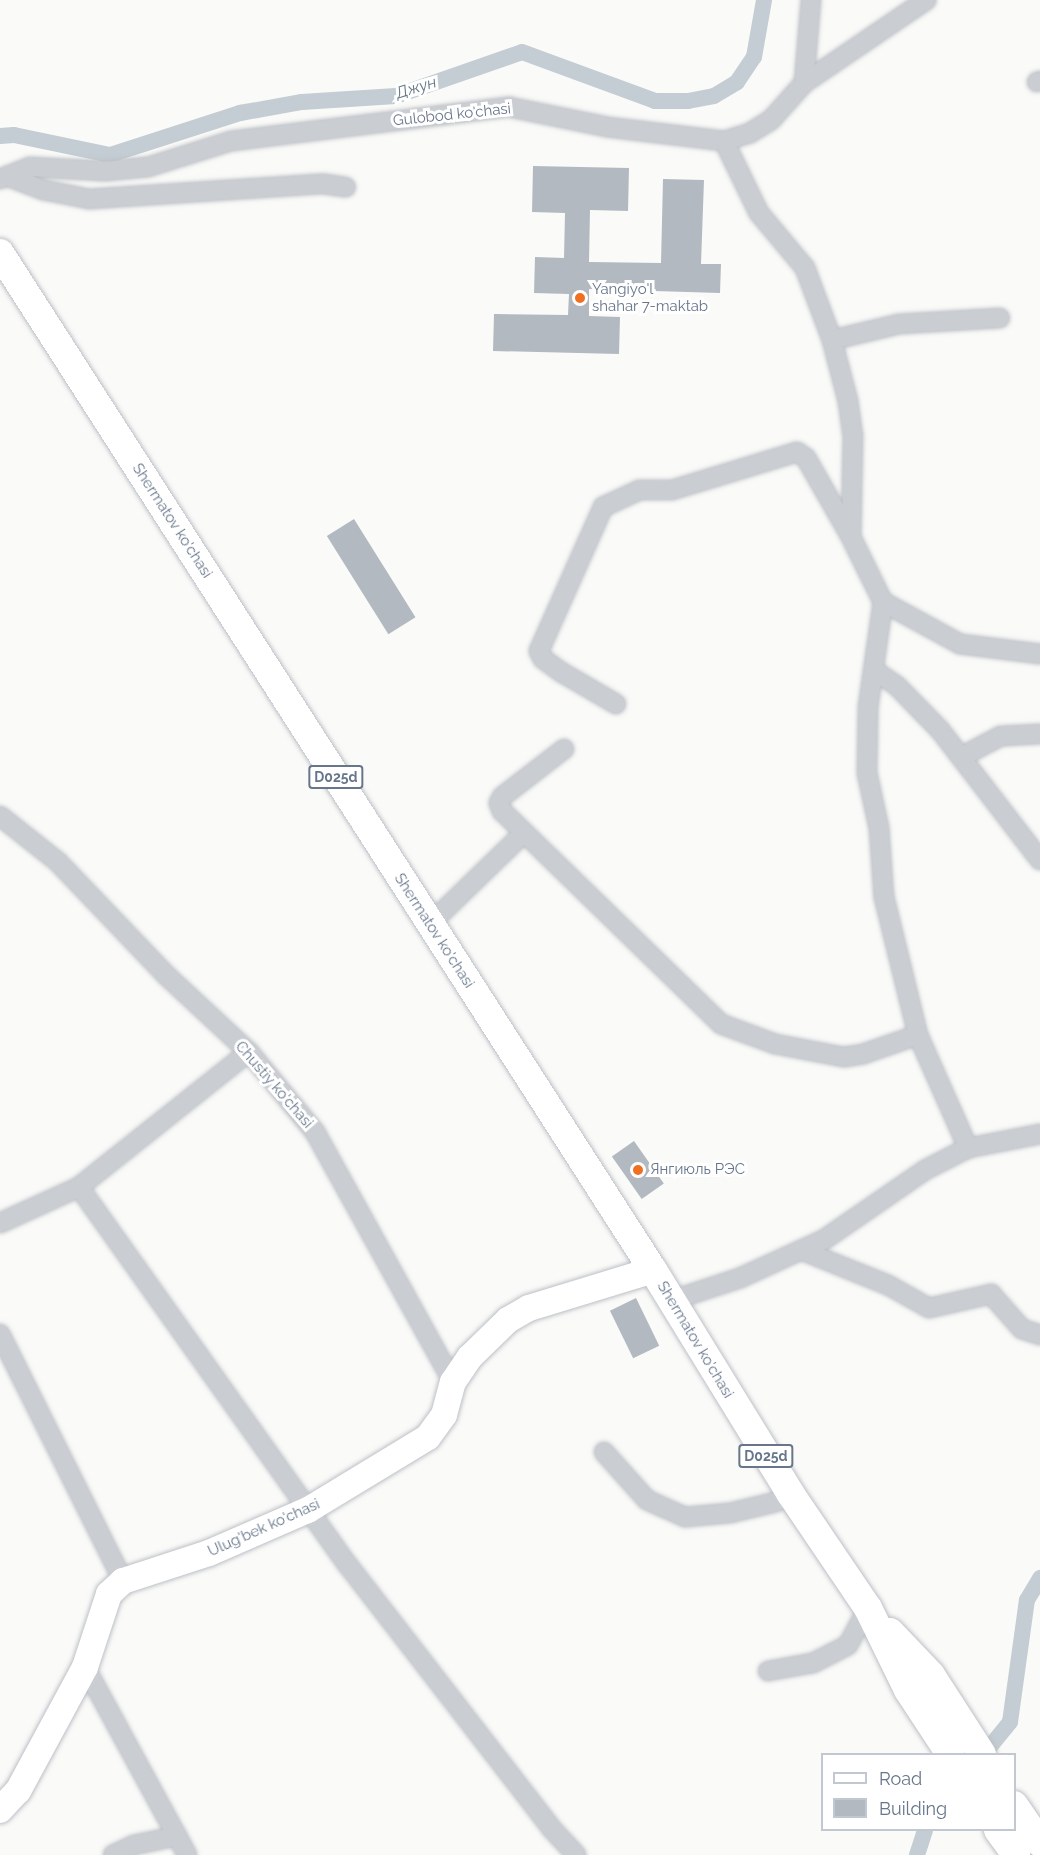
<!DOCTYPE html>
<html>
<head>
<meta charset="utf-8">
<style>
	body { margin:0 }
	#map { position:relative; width:1040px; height:1855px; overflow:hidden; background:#fafaf8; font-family:Raleway,sans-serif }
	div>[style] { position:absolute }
	.canal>* { height:16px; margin:-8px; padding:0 8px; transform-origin:8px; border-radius:8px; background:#c3cdd3 }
	.building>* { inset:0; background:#b3b9c1; transform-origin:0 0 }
	.roads { filter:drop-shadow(0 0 2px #bcc0c6) drop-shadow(0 0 2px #bcc0c6) }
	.street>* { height:18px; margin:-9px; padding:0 9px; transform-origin:9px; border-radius:9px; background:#cacdd1 }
	.secondary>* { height:26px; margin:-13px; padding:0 13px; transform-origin:13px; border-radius:13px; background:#fff }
	.primary>* { height:28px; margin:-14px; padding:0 14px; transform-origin:14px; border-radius:14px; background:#fff }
	.dots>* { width:16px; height:16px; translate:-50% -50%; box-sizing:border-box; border:3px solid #fff; border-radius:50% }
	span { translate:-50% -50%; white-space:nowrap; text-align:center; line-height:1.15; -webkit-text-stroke:6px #fff; paint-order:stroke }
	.shield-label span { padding:2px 4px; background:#fff; border:2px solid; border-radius:4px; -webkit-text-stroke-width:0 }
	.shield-label { font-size:14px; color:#67768b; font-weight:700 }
	.street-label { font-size:15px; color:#67768b }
	.poi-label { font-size:15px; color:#67768b }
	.left { translate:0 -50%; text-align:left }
	.water-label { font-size:16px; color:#637786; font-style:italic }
	.legend { position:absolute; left:821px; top:1753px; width:195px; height:78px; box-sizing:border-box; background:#fff; border:2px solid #c2c8d1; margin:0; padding:8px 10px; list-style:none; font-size:18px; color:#67768b }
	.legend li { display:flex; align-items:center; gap:12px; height:30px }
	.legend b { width:30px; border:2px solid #c2c8d1 }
</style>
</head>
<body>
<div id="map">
	<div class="canal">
		<i style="left:0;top:136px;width:14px;rotate:-4deg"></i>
		<i style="left:14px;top:135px;width:98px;rotate:11.8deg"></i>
		<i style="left:110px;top:155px;width:137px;rotate:-17.9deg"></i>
		<i style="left:240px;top:113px;width:63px;rotate:-10.1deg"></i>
		<i style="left:302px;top:102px;width:94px;rotate:-3.7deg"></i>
		<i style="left:396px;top:96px;width:133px;rotate:-19.2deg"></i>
		<i style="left:522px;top:52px;width:142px;rotate:20.2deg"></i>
		<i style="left:655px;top:101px;width:33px"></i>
		<i style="left:688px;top:101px;width:26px;rotate:-11deg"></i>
		<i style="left:714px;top:96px;width:27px;rotate:-31deg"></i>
		<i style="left:737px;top:82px;width:30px;rotate:-56deg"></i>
		<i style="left:754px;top:57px;width:58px;rotate:-80deg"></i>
		<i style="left:984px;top:1754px;width:41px;rotate:-50.9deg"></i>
		<i style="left:1010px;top:1722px;width:123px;rotate:-82.1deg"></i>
		<i style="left:1027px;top:1600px;width:26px;rotate:-59deg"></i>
		<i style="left:917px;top:1855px;width:26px;rotate:-72deg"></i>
	</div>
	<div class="building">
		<i style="clip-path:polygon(533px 166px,629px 168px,628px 211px,590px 210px,589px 262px,661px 263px,663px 179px,704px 180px,701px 264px,721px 264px,720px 293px,589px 289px,589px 316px,620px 317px,619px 354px,493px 351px,494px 314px,568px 315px,569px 294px,534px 293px,535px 257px,564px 258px,565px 213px,532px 212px)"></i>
		<i style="left:354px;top:519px;width:116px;height:32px;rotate:58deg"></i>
		<i style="left:634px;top:1141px;width:52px;height:27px;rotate:55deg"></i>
		<i style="left:636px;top:1298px;width:53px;height:29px;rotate:64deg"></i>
	</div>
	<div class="roads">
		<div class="street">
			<i style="left:1037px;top:82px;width:3px;rotate:-18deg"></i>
			<i style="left:804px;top:83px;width:148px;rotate:-34.2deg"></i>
			<i style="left:724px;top:141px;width:80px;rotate:64.1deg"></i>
			<i style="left:759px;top:213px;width:72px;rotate:50.1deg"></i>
			<i style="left:805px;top:268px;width:77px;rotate:69.4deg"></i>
			<i style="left:832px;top:340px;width:63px;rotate:75.3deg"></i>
			<i style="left:848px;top:401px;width:34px;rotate:82deg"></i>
			<i style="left:853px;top:435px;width:102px;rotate:91.1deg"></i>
			<i style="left:851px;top:537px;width:72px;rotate:63.8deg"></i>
			<i style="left:883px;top:602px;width:107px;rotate:98.1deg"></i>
			<i style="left:868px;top:708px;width:65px;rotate:90.9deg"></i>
			<i style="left:867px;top:773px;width:56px;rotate:77.7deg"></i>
			<i style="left:879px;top:828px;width:69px;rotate:85.9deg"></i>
			<i style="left:884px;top:897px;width:142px;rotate:76.2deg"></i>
			<i style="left:918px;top:1035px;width:124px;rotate:66.1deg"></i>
			<i style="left:7px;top:176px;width:40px;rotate:21deg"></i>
			<i style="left:44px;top:190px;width:46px;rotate:11.3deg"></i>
			<i style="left:89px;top:199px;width:235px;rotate:-3.7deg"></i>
			<i style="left:324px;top:184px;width:22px;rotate:8deg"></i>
			<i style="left:0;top:179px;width:32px;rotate:-22deg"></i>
			<i style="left:30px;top:167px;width:75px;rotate:3.1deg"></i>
			<i style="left:105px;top:171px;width:43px;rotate:-5.3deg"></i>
			<i style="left:148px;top:167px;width:87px;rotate:-17.4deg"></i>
			<i style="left:231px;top:141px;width:280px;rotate:-7deg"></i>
			<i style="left:509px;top:107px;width:100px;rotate:11.5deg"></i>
			<i style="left:607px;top:127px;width:118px;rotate:6.8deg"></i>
			<i style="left:724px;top:141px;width:27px;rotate:-17deg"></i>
			<i style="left:750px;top:133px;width:25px;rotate:-32deg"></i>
			<i style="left:771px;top:120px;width:50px;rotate:-48.3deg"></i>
			<i style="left:804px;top:83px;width:83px;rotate:-85.2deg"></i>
			<i style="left:832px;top:340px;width:69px;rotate:-13.4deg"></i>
			<i style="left:899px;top:324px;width:101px;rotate:-3.4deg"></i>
			<i style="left:883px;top:602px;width:88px;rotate:28.6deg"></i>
			<i style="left:960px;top:644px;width:81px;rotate:7.1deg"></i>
			<i style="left:875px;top:671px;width:27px;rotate:34deg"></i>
			<i style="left:897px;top:686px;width:62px;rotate:45.7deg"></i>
			<i style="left:940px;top:730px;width:164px;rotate:52.4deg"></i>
			<i style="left:616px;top:704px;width:64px;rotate:-149.8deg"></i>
			<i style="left:561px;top:672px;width:22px;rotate:-144deg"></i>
			<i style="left:543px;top:659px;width:9px;rotate:-117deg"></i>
			<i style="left:539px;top:651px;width:158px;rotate:-66deg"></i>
			<i style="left:603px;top:507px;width:40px;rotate:-25deg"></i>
			<i style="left:639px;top:490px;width:33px"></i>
			<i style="left:672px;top:490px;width:131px;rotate:-16.9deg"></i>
			<i style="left:797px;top:452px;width:11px;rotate:34deg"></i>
			<i style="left:806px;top:458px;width:91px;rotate:60.3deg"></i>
			<i style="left:564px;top:749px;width:78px;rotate:142.3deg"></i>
			<i style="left:502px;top:797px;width:7px;rotate:117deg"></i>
			<i style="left:499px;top:803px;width:9px;rotate:69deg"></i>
			<i style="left:502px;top:811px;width:305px;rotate:44.2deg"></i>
			<i style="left:721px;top:1024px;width:58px;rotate:20.3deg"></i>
			<i style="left:775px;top:1044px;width:70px;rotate:10.7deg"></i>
			<i style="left:844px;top:1057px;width:19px;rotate:-9deg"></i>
			<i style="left:863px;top:1054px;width:58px;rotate:-19.1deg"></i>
			<i style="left:961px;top:757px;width:45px;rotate:-27.7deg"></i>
			<i style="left:1001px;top:736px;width:39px;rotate:-3deg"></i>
			<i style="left:0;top:816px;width:74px;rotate:38.4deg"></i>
			<i style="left:58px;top:862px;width:156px;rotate:46.3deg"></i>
			<i style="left:166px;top:975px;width:113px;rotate:42.9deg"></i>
			<i style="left:249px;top:1052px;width:104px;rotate:50.5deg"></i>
			<i style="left:315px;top:1132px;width:286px;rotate:61.1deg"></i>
			<i style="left:430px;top:924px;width:131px;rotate:-44.1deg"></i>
			<i style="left:79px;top:1187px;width:464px;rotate:54.6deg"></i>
			<i style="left:348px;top:1565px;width:332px;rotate:52.3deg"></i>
			<i style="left:551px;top:1828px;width:37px;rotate:47deg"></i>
			<i style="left:0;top:1223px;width:87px;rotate:-24.5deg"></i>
			<i style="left:79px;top:1187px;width:217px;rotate:-38.5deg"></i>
			<i style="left:801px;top:1250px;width:94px;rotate:21.9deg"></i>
			<i style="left:888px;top:1285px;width:47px;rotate:29.3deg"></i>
			<i style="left:929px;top:1308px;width:64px;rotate:-12.7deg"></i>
			<i style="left:991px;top:1294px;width:47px;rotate:48.5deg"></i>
			<i style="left:1022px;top:1329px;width:19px;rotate:18deg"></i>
			<i style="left:670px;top:1301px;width:74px;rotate:-18.2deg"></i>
			<i style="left:740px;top:1278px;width:94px;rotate:-24.6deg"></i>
			<i style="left:825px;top:1239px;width:121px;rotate:-34.6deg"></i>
			<i style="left:925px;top:1170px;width:48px;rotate:-27.1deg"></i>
			<i style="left:968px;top:1148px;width:73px;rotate:-11deg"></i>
			<i style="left:0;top:1334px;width:276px;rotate:63.5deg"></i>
			<i style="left:604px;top:1452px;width:64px;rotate:48.1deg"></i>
			<i style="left:647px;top:1500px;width:42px;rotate:24.1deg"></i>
			<i style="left:685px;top:1517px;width:45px;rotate:-5.1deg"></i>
			<i style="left:730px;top:1513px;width:47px;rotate:-13.4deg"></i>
			<i style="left:776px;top:1502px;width:17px;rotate:-33deg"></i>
			<i style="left:85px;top:1667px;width:214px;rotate:61.5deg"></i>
			<i style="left:768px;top:1671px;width:46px;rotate:-10.1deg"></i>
			<i style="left:813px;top:1663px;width:39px;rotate:-27deg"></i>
			<i style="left:848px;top:1645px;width:42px;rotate:-61.6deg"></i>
			<i style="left:113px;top:1855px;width:23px;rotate:-25deg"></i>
			<i style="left:134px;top:1845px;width:44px;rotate:-11.8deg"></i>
		</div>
		<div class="secondary">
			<i style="left:0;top:1810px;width:26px;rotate:-47deg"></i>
			<i style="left:18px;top:1791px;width:141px;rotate:-61.6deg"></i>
			<i style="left:85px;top:1667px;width:77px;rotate:-71.8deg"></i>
			<i style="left:109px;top:1594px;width:19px;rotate:-43deg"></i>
			<i style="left:123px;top:1581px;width:90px;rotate:-18deg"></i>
			<i style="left:209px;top:1553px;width:108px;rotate:-23.5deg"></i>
			<i style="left:308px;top:1510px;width:140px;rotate:-31.3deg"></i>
			<i style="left:428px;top:1437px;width:27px;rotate:-54deg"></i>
			<i style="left:444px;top:1415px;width:34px;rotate:-75deg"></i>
			<i style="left:453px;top:1382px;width:30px;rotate:-56deg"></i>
			<i style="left:470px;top:1357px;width:53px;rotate:-44.2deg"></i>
			<i style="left:508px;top:1320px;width:24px;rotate:-30deg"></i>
			<i style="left:529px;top:1308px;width:130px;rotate:-17deg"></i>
		</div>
		<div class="primary">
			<i style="left:0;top:253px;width:1209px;rotate:57.3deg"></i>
			<i style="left:653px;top:1270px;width:262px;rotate:58.4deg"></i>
			<i style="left:790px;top:1493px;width:139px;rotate:55.9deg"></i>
			<i style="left:868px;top:1608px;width:91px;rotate:64deg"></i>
			<i style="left:908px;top:1690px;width:77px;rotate:56.7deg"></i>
			<i style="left:890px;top:1632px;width:59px;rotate:46.4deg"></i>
			<i style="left:931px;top:1675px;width:94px;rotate:57.2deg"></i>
			<i style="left:1014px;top:1805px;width:46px;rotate:55.6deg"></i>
			<i style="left:998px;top:1830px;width:31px;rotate:54deg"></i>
		</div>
	</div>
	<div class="dots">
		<i style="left:580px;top:298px;background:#f16f21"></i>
		<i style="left:638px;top:1170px;background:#f16f21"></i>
	</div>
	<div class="shield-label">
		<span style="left:336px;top:777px">D025d</span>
		<span style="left:766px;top:1456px">D025d</span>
	</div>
	<div class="street-label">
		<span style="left:452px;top:115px;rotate:-6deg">Gulobod ko'chasi</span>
		<span style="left:172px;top:521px;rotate:57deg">Shermatov ko'chasi</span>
		<span style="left:434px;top:931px;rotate:57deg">Shermatov ko'chasi</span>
		<span style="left:274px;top:1085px;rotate:49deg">Chustiy ko'chasi</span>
		<span style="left:695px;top:1340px;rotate:59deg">Shermatov ko'chasi</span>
		<span style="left:264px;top:1528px;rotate:-24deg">Ulug'bek ko'chasi</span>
	</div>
	<div class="poi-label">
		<span class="left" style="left:592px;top:298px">Yangiyo'l<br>shahar 7-maktab</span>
		<span class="left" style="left:650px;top:1170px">Янгиюль РЭС</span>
	</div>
	<div class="water-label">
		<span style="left:416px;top:88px;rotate:-17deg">Джун</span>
	</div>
	<ul class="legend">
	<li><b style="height:8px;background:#fff"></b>Road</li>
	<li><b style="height:16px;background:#b3b9c1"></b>Building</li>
	</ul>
</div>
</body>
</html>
